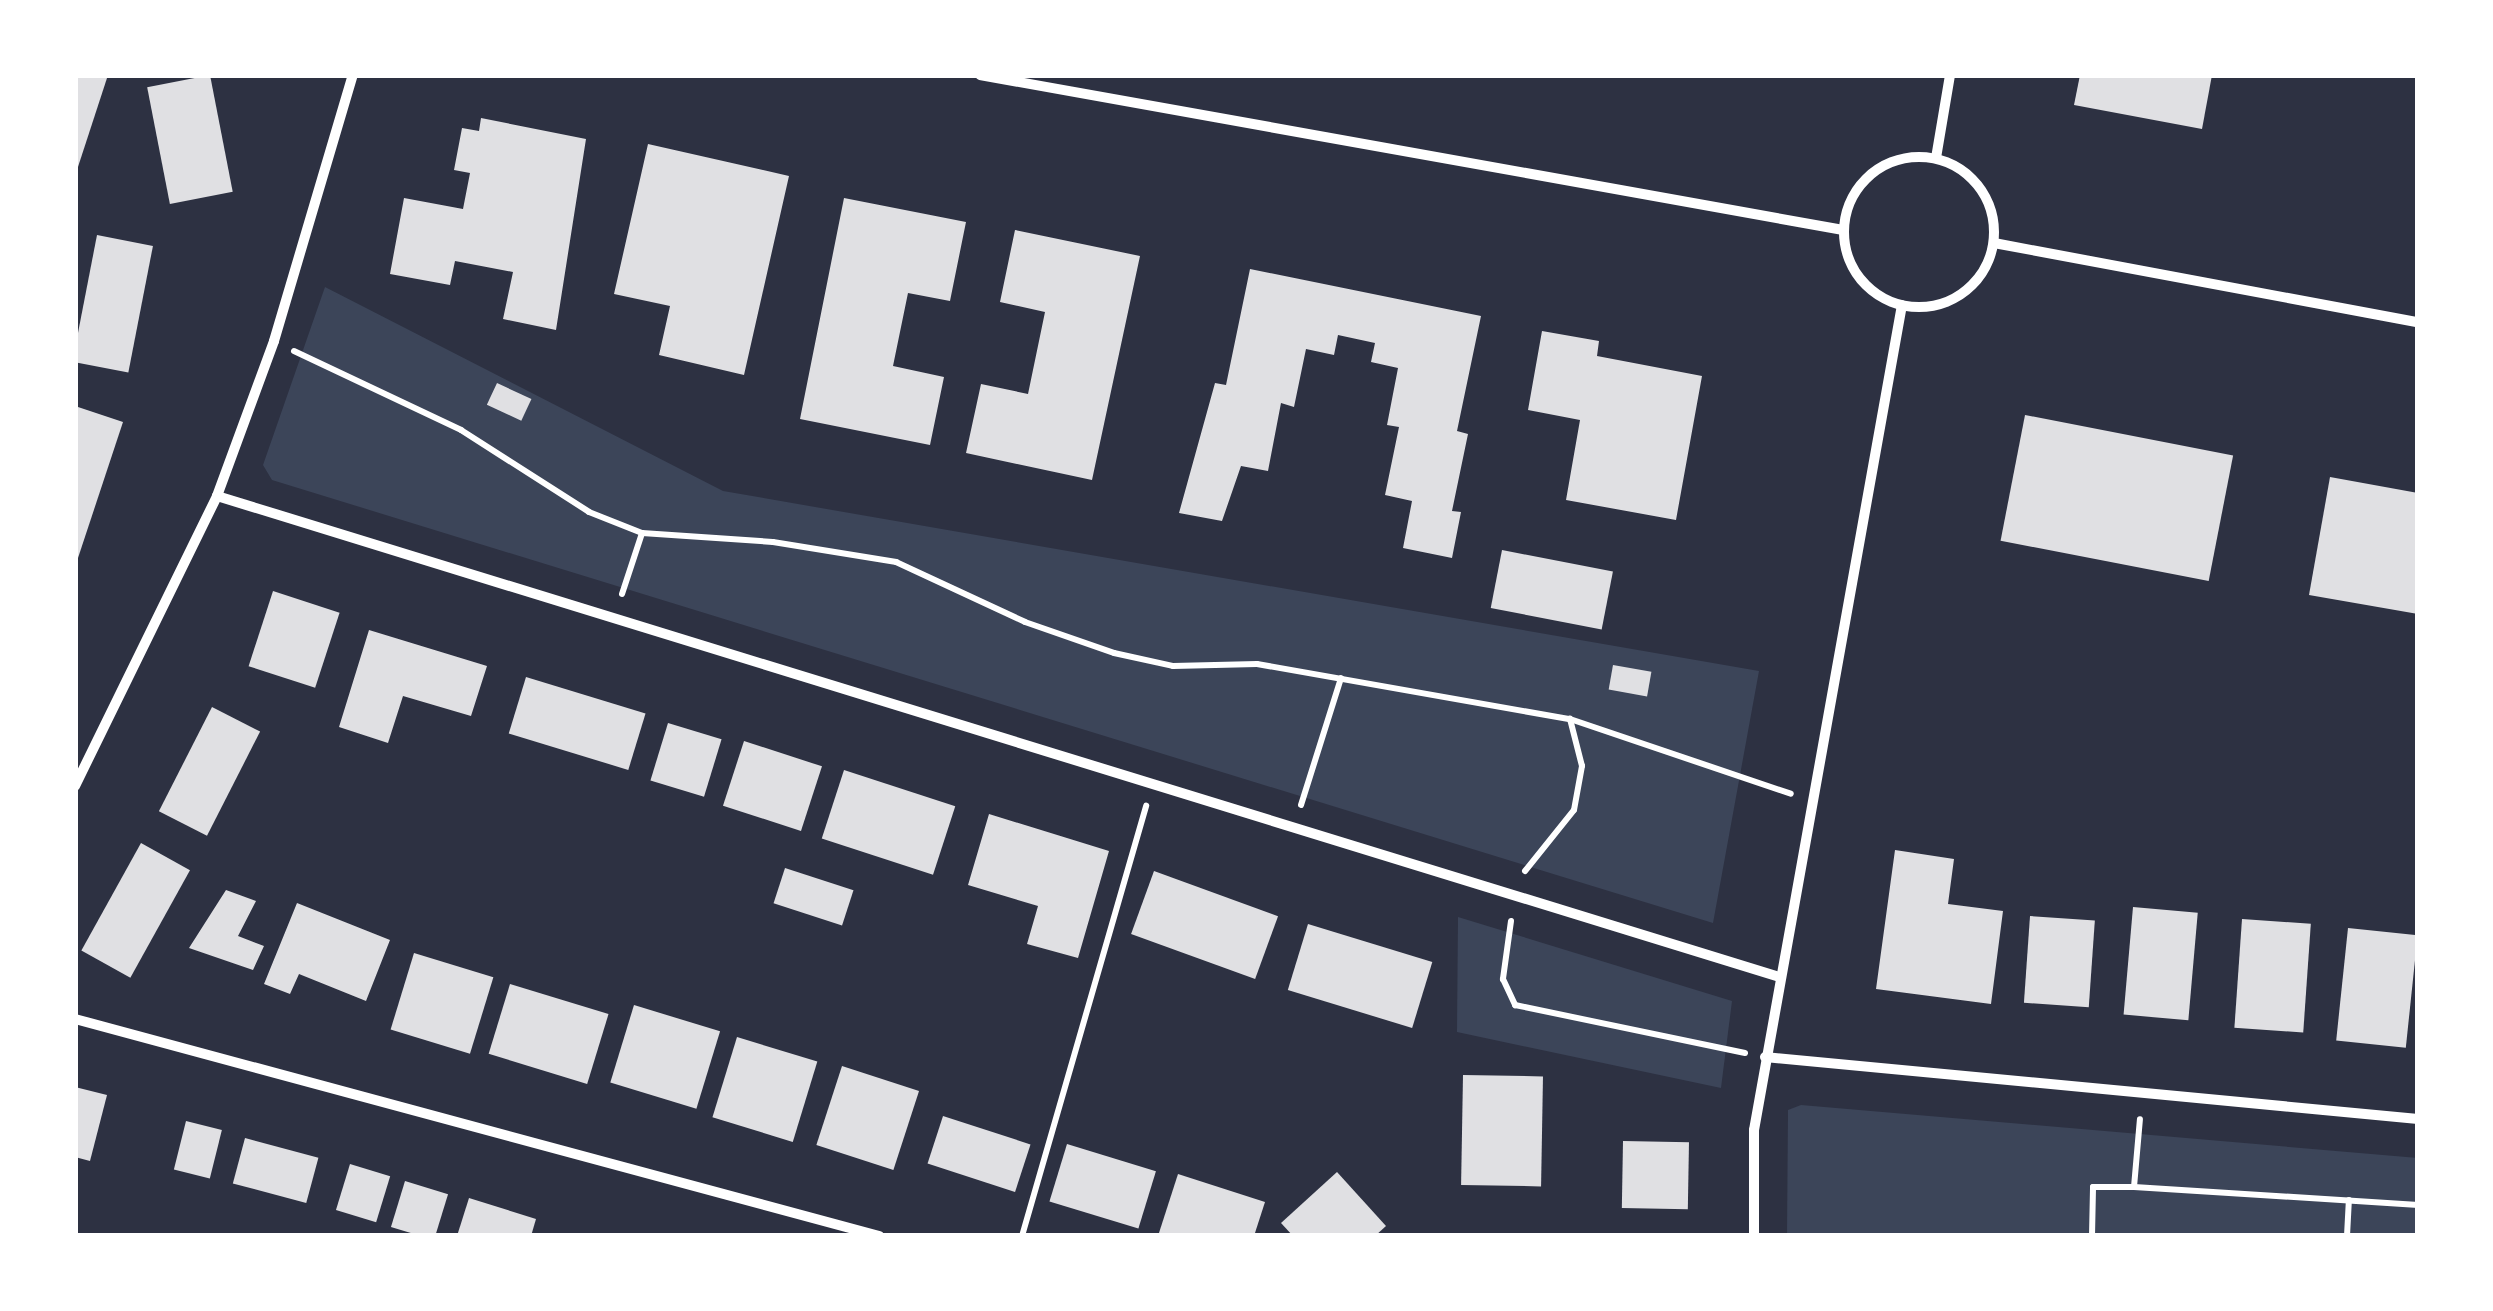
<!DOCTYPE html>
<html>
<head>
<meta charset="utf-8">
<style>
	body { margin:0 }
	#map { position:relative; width:2493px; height:1311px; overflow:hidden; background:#2d3142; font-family:"Nunito Sans",sans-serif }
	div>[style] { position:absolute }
	.green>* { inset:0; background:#3c4559 }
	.building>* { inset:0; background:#e0e0e3; transform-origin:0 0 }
	.path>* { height:6px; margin:-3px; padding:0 3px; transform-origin:3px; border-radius:3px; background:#fff }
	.minor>* { height:10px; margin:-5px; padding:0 5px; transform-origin:5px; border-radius:5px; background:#fff }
	.minor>.ring { margin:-5px; padding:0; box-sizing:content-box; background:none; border:10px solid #fff; border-radius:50% }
	span { translate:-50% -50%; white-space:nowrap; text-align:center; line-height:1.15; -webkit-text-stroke:8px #fff; paint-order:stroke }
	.frame { position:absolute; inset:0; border:78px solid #fff; pointer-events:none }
</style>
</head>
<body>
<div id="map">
	<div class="green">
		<i style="clip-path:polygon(325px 287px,723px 491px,1759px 671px,1713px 923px,272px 480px,263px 465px)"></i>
		<i style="clip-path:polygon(1458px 917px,1732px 1001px,1721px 1088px,1457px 1032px)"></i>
		<i style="clip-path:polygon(1801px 1105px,2418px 1158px,2418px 1236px,1787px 1236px,1788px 1110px)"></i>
	</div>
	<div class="building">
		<i style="clip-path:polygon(76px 75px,108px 75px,76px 173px,75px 79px)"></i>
		<i style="left:210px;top:75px;width:119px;height:64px;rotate:79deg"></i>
		<i style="clip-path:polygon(2080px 75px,2212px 75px,2202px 129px,2074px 105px)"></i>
		<i style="clip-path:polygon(481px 118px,586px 139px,556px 330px,503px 319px,513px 272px,455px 261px,450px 285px,390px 274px,404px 198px,463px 209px,470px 173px,454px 170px,462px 128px,479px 131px)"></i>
		<i style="clip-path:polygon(648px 144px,789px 176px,744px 375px,659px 355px,670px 306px,614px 294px)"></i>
		<i style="clip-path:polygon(844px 198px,966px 222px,950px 301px,908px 293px,893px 366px,944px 377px,930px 445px,800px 419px)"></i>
		<i style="clip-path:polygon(1015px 230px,1140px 256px,1092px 480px,966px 453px,981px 384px,1028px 394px,1045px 312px,1000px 302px)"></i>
		<i style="left:97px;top:235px;width:57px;height:129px;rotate:11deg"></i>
		<i style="clip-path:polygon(1250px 269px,1481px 316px,1457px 431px,1468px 434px,1452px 511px,1461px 512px,1452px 558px,1403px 548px,1412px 501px,1385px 495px,1399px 427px,1387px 425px,1398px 368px,1371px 362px,1375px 343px,1338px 335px,1334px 355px,1306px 349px,1294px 407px,1281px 403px,1268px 471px,1241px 466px,1222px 521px,1179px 513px,1215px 383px,1226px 385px)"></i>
		<i style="clip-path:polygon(1542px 331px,1599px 341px,1597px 356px,1702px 376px,1676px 520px,1566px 500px,1580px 420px,1528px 410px)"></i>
		<i style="left:497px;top:383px;width:38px;height:24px;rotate:25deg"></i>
		<i style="clip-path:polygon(75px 406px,123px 422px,76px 564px,75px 564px)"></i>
		<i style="left:2025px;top:415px;width:212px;height:128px;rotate:11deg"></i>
		<i style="clip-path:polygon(2330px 477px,2418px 493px,2418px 614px,2309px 595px)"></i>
		<i style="left:1502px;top:550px;width:113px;height:59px;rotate:11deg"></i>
		<i style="left:273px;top:591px;width:70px;height:79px;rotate:18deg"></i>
		<i style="clip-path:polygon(369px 630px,487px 666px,471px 716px,403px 696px,388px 743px,339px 727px)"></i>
		<i style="left:1613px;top:665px;width:39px;height:25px;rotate:10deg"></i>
		<i style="left:526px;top:677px;width:125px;height:59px;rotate:17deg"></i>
		<i style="left:212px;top:707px;width:54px;height:117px;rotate:27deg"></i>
		<i style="left:668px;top:723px;width:56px;height:60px;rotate:17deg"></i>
		<i style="left:744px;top:741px;width:82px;height:68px;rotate:18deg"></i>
		<i style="left:844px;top:770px;width:117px;height:72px;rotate:18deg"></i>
		<i style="clip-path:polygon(989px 814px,1109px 851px,1078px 958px,1027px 944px,1038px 906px,968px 885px)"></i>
		<i style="left:141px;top:843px;width:56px;height:123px;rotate:29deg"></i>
		<i style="clip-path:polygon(1895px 850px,1954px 859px,1948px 904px,2003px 911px,1991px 1004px,1876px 989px)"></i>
		<i style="left:785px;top:868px;width:72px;height:37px;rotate:18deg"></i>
		<i style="left:1154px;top:871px;width:132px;height:67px;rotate:20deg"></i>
		<i style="clip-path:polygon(226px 890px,256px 901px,238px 936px,264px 946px,253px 970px,189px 948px)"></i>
		<i style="clip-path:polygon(297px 903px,390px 940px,366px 1001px,299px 974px,290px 994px,264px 984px)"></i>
		<i style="left:2133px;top:907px;width:65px;height:108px;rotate:5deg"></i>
		<i style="left:2030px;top:916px;width:65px;height:87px;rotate:4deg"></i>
		<i style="left:2242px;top:919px;width:69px;height:109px;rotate:4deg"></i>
		<i style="left:1308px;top:924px;width:130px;height:69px;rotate:17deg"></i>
		<i style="left:2348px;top:928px;width:70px;height:113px;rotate:6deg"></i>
		<i style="left:414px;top:953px;width:83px;height:80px;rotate:17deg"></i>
		<i style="left:510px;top:984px;width:103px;height:73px;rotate:17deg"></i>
		<i style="left:634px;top:1005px;width:90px;height:81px;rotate:17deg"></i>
		<i style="left:737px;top:1037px;width:84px;height:84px;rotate:17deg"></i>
		<i style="left:842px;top:1066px;width:81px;height:83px;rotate:18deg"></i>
		<i style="left:1463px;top:1075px;width:80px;height:110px;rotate:1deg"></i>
		<i style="clip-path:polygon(75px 1087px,107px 1095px,90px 1161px,75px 1157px)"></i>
		<i style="left:943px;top:1116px;width:92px;height:50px;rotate:18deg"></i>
		<i style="left:186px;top:1121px;width:37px;height:50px;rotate:14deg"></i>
		<i style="left:245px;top:1138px;width:76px;height:47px;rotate:15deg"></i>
		<i style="left:1623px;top:1141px;width:66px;height:67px;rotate:1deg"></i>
		<i style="left:1067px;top:1144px;width:93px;height:60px;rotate:17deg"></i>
		<i style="left:350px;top:1164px;width:42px;height:48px;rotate:17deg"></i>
		<i style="clip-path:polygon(1337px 1172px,1386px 1226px,1375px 1236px,1293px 1236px,1281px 1223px)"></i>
		<i style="clip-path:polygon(1178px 1174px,1265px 1202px,1254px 1236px,1158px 1236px)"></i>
		<i style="left:405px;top:1181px;width:45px;height:48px;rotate:17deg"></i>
		<i style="clip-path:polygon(469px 1198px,536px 1219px,531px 1236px,457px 1236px)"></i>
	</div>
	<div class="path">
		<i style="left:294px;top:351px;width:185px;rotate:25.3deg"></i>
		<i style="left:461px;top:430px;width:152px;rotate:32.6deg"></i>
		<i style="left:589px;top:512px;width:57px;rotate:21.6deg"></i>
		<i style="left:642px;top:533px;width:131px;rotate:3.9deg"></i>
		<i style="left:773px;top:542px;width:125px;rotate:9.2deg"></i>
		<i style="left:896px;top:562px;width:142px;rotate:24.9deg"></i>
		<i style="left:1025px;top:622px;width:94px;rotate:19.2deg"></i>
		<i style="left:1114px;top:653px;width:60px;rotate:12.4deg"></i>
		<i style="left:1173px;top:666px;width:84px;rotate:-1.4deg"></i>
		<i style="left:1257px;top:664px;width:318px;rotate:10deg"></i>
		<i style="left:1570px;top:719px;width:233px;rotate:18.7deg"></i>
		<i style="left:622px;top:594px;width:64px;rotate:-71.8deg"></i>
		<i style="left:1301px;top:805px;width:133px;rotate:-72.5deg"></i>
		<i style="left:1525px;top:871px;width:78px;rotate:-51.2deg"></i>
		<i style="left:1574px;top:810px;width:45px;rotate:-79.7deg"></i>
		<i style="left:1582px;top:766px;width:49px;rotate:-104.3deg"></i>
		<i style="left:1511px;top:921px;width:59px;rotate:97.9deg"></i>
		<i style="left:1503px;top:979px;width:29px;rotate:65deg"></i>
		<i style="left:1515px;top:1005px;width:235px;rotate:11.8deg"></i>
		<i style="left:2134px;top:1187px;width:285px;rotate:3.6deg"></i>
		<i style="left:1022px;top:1236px;width:448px;rotate:-73.9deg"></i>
		<i style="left:2092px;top:1236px;width:49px;rotate:-88.8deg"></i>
		<i style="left:2093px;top:1187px;width:41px"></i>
		<i style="left:2134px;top:1187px;width:68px;rotate:-85deg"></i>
		<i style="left:2347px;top:1236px;width:36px;rotate:-87deg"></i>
	</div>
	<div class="minor">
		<i style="left:980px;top:75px;width:877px;rotate:10.18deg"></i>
		<i class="ring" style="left:1844px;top:157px;width:140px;height:140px"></i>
		<i style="left:1936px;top:158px;width:84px;rotate:-80.4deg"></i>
		<i style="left:1994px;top:243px;width:431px;rotate:10.6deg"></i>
		<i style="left:217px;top:496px;width:1635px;rotate:17.11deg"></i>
		<i style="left:75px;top:786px;width:323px;rotate:-63.9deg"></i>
		<i style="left:217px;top:496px;width:165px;rotate:-69.8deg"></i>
		<i style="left:274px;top:341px;width:277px;rotate:-73.5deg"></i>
		<i style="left:75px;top:1019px;width:833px;rotate:15.1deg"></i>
		<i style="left:1765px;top:1057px;width:656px;rotate:5.42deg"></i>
		<i style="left:1754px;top:1236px;width:106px;rotate:-90deg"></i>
		<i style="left:1754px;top:1130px;width:838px;rotate:-79.83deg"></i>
	</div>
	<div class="frame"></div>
</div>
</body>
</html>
